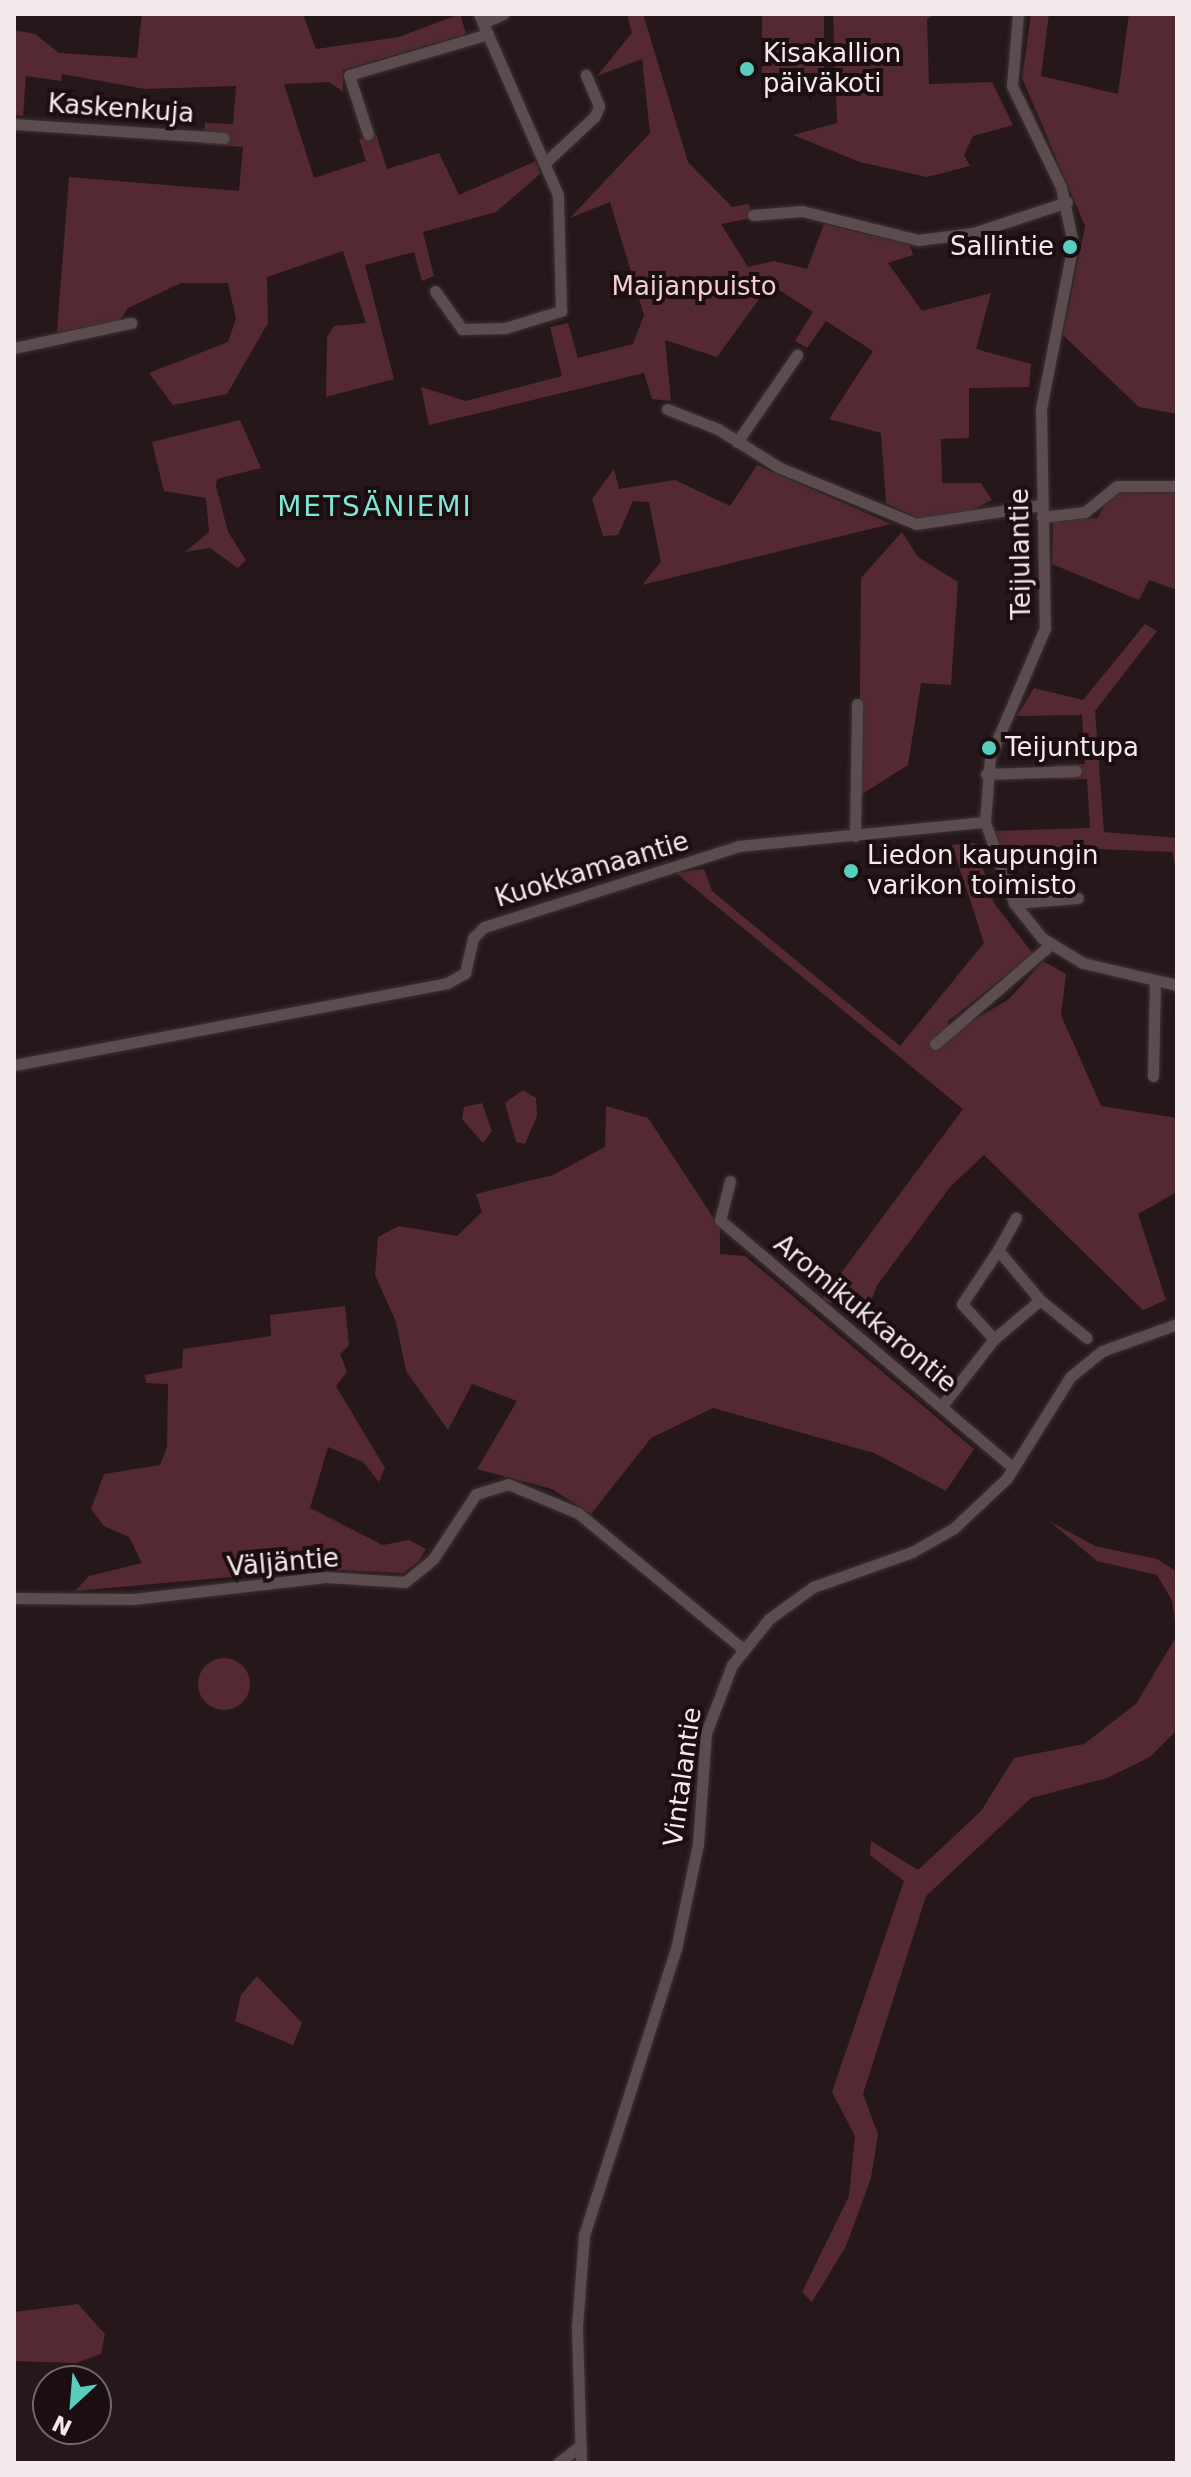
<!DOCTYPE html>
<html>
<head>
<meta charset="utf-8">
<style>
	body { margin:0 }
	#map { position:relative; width:1191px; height:2477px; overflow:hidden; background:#25171a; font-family:"DejaVu Sans",sans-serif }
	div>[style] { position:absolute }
	.green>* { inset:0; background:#552934; transform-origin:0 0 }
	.round { border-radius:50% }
	.roads { filter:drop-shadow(0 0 2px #3b3233) drop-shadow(0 0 2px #3b3233) }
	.minor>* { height:11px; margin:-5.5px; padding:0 5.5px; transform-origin:5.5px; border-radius:5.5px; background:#5c4b4f }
	.dots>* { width:22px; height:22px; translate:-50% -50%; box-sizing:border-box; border:4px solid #1b0e11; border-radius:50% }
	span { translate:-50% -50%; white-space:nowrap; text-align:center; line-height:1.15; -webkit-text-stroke:8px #1b0e11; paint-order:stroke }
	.poi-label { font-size:26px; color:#f4e9eb }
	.left { translate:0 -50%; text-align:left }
	.right { translate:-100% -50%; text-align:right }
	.street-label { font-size:26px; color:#f4e9eb }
	.park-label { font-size:26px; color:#f4cdd5 }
	.neighbourhood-label { font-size:28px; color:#7ee6d7; letter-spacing:2px }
	.frame { position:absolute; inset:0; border:16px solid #f4e9eb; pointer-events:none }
	.north { position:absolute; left:32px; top:2365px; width:80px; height:80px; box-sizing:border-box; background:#1b0e11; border:2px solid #726668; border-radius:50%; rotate:206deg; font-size:22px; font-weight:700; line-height:32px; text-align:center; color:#f4e9eb }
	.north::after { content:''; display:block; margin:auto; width:28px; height:36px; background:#59cebf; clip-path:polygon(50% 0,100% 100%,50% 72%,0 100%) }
</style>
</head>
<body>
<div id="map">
	<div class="green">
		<i style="clip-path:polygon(142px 14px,303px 14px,316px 49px,399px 37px,460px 14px,466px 34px,343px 70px,343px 92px,329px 82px,284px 84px,314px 178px,366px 161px,359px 139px,376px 134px,387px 169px,439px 153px,459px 195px,536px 161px,540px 174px,496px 212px,423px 232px,434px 276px,422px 281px,414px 252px,365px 265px,394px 379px,326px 397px,327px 337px,334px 326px,366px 323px,343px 251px,267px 277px,268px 323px,227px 394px,173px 405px,149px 373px,228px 342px,236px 319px,228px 283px,181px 283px,128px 308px,119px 321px,57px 332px,69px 177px,239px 191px,243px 147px,203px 144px,205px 123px,233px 124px,236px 86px,145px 89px,62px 74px,61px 81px,26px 76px,23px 116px,14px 115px,14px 30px,35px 34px,59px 53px,137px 58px)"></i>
		<i style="clip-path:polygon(627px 14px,643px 14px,688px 162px,732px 207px,749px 204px,752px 218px,721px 224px,748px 267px,774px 261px,807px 269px,824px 224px,910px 245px,913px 255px,888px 263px,922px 311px,991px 293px,976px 349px,1031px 364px,1029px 387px,969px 388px,969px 438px,941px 439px,942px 483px,981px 483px,992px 500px,964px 514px,920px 519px,886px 503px,881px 433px,829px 419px,873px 351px,826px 321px,807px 348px,795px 341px,813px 312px,770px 284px,717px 357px,665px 340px,671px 401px,652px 399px,644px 373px,429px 425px,421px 387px,466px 401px,562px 376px,550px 327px,568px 323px,578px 358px,633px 344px,644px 315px,610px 202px,570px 218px,650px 133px,642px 59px,597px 76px,632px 33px)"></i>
		<i style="left:762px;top:14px;width:62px;height:59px"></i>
		<i style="clip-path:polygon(833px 14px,935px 14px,927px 19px,929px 84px,992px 82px,1013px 125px,973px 136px,964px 155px,970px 166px,927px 177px,860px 162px,793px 135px,837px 123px)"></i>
		<i style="clip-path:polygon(1031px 14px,1049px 14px,1041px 76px,1118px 94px,1129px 14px,1177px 14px,1177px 414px,1139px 407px,1063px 335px,1085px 226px,1022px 78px)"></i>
		<i style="clip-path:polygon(240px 420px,261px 468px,217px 479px,216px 486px,228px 532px,246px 560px,238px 568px,210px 548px,185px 552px,209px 532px,206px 498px,164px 491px,152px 442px)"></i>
		<i style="clip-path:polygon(757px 465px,891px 524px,642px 585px,661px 562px,649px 502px,633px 501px,618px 535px,603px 536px,592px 499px,614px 469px,619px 489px,675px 480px,730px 506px)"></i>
		<i style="clip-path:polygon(1113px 492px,1177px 493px,1177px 590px,1149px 580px,1139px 600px,1052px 564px,1053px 521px,1097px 518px)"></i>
		<i style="clip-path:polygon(902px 532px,918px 557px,958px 582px,951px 685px,921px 683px,908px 765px,859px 796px,861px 578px)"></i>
		<i style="clip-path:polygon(1145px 624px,1157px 631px,1095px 711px,1104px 832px,1177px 838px,1177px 884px,1173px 852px,1000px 845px,995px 831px,1090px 828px,1087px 779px,1055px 779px,1054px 765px,1085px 764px,1082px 715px,1017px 716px,1034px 688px,1083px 700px)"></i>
		<i style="clip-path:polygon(975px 843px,994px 903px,1033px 954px,947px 1022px,954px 1032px,1009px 999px,1043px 961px,1066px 974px,1061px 1015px,1101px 1106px,1177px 1118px,1177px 1192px,1138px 1214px,1166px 1300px,1143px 1310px,984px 1155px,950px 1187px,878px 1284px,866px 1312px,821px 1300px,963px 1109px,676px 873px,704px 869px,712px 891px,900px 1046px,984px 943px,952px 845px)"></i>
		<i style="clip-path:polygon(523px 1090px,536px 1098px,537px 1116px,525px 1144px,516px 1142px,505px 1103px)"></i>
		<i style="clip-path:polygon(482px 1103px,492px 1131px,483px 1143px,462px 1119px,464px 1107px)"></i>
		<i style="clip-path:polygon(606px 1106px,648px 1118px,720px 1228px,720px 1254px,745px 1256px,974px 1449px,946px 1491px,874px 1453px,713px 1408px,651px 1438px,591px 1514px,552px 1489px,477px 1469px,517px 1401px,472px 1384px,448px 1430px,406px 1371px,396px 1322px,375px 1275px,378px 1237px,399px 1226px,457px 1236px,482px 1212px,476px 1194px,553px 1175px,605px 1147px)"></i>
		<i style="clip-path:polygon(345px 1306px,349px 1345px,340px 1354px,347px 1372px,336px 1386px,385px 1468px,379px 1482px,363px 1462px,328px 1447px,310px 1508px,383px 1545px,409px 1540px,426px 1549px,419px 1561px,403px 1573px,319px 1569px,75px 1591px,89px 1576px,142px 1563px,129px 1537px,104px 1526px,91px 1509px,104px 1474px,160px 1465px,167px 1447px,168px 1384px,146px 1383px,145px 1375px,182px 1368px,183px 1349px,271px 1336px,270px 1315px)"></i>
		<i style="clip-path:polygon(1049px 1521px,1095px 1546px,1157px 1559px,1177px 1572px,1177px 1730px,1150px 1757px,1107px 1778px,1031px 1798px,926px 1896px,863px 2094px,878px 2134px,871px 2178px,846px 2246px,812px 2302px,802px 2292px,849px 2196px,855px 2136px,832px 2092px,904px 1881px,870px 1855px,871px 1841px,918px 1870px,981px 1811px,1014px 1758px,1084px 1744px,1136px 1704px,1177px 1635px,1172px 1600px,1157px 1575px,1097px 1561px)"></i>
		<i class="round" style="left:198px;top:1658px;width:52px;height:52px"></i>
		<i style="clip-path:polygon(257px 1976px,302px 2023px,293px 2045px,235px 2021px,241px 1995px)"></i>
		<i style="clip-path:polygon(78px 2304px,105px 2334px,101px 2354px,76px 2363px,14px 2361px,14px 2312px)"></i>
	</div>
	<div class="roads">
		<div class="minor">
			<i style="left:1018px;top:14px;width:72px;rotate:94.8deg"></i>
			<i style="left:1012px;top:86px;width:112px;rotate:64.1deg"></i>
			<i style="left:1061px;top:187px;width:58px;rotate:78.1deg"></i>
			<i style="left:1073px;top:244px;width:167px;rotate:101deg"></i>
			<i style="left:1041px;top:408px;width:220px;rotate:89deg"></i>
			<i style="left:1045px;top:628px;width:140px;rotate:113.1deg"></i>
			<i style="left:990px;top:757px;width:65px;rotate:94.4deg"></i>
			<i style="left:985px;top:822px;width:86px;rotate:70.3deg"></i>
			<i style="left:1014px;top:903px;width:45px;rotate:51.3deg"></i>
			<i style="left:1042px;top:938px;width:48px;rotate:31.4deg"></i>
			<i style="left:1083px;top:963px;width:97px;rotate:13.2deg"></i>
			<i style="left:483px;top:23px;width:22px;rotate:-24deg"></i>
			<i style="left:14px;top:124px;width:210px;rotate:3.8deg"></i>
			<i style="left:368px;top:134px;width:62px;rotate:-107.9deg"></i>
			<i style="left:349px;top:75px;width:145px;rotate:-16.4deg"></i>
			<i style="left:548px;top:160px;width:64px;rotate:-43.1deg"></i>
			<i style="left:595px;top:116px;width:11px;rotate:-68deg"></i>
			<i style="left:599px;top:106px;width:34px;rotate:-113deg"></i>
			<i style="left:753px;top:215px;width:49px;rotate:-4.7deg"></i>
			<i style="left:802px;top:211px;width:120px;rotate:14deg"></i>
			<i style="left:918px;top:240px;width:55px;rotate:-7.3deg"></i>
			<i style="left:973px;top:233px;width:99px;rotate:-18.3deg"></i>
			<i style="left:435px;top:291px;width:47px;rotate:54.6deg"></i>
			<i style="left:462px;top:329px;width:43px;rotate:-1.3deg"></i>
			<i style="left:505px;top:328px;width:59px;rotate:-16.9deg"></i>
			<i style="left:561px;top:311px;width:116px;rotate:-91.5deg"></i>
			<i style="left:558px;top:195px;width:197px;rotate:-113.6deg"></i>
			<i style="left:14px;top:348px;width:120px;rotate:-12.1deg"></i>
			<i style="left:667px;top:409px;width:55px;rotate:21.4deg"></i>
			<i style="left:718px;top:429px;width:71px;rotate:32.3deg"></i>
			<i style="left:778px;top:467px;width:149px;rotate:22.4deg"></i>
			<i style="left:916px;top:524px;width:127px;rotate:-8.6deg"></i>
			<i style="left:737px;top:442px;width:106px;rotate:-55.4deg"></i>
			<i style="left:1042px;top:517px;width:43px;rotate:-6.6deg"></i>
			<i style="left:1085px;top:512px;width:41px;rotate:-39.1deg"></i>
			<i style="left:1117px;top:486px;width:60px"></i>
			<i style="left:986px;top:774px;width:90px;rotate:-1.9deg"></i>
			<i style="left:855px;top:836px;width:132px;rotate:-89.1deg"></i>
			<i style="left:1014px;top:903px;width:64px;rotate:-4.5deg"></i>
			<i style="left:935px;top:1044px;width:152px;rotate:-40.7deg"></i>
			<i style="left:14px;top:1065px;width:441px;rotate:-10.7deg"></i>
			<i style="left:447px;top:983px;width:21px;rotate:-29deg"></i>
			<i style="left:465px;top:973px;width:36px;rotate:-77deg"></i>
			<i style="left:473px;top:938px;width:16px;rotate:-45deg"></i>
			<i style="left:484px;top:927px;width:268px;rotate:-17.6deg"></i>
			<i style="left:739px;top:846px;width:247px;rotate:-5.6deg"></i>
			<i style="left:1153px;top:1076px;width:95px;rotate:-88.8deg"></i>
			<i style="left:730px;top:1181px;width:40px;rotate:104.4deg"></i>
			<i style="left:720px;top:1220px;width:384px;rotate:40.2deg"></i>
			<i style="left:998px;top:1250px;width:37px;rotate:-61deg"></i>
			<i style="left:1040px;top:1300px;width:60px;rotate:39deg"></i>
			<i style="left:941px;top:1407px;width:86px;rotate:-52.1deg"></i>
			<i style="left:994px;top:1339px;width:47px;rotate:-132.4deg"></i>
			<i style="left:962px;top:1304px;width:65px;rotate:-56.3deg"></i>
			<i style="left:998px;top:1250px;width:65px;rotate:50deg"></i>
			<i style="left:1040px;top:1300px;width:60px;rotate:139.7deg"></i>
			<i style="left:14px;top:1598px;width:119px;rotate:0.5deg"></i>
			<i style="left:133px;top:1599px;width:194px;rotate:-6.5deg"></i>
			<i style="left:326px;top:1577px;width:79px;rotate:3.6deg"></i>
			<i style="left:405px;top:1582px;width:36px;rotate:-39deg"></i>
			<i style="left:433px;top:1559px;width:78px;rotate:-56.5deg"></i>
			<i style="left:476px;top:1494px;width:34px;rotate:-17deg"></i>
			<i style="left:508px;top:1484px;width:76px;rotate:22.5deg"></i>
			<i style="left:578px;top:1513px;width:214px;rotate:39.5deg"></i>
			<i style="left:558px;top:2463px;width:29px;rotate:-38deg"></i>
			<i style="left:581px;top:2463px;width:137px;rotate:-91.7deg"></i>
			<i style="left:577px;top:2326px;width:91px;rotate:-85.6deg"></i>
			<i style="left:584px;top:2235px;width:300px;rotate:-72.2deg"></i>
			<i style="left:676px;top:1949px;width:107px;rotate:-78.2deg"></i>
			<i style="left:698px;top:1844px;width:111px;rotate:-85.9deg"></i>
			<i style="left:706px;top:1733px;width:73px;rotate:-69.1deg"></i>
			<i style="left:732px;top:1665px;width:59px;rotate:-51.2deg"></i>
			<i style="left:769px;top:1619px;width:54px;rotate:-36deg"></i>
			<i style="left:813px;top:1587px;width:105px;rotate:-19.5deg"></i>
			<i style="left:912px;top:1552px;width:48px;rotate:-29.7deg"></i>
			<i style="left:954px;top:1528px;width:73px;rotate:-43.3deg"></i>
			<i style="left:1007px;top:1478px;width:119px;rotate:-58deg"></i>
			<i style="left:1070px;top:1377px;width:41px;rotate:-39.1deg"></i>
			<i style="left:1102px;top:1351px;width:80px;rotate:-19.8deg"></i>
		</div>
	</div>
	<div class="dots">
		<i style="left:747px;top:69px;background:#59cebf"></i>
		<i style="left:1070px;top:247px;background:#59cebf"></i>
		<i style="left:989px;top:748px;background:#59cebf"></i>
		<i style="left:851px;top:871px;background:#59cebf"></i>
	</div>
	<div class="poi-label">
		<span class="left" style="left:763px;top:69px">Kisakallion<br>päiväkoti</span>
		<span class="right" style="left:1054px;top:247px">Sallintie</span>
		<span class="left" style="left:1005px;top:748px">Teijuntupa</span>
		<span class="left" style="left:867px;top:871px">Liedon kaupungin<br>varikon toimisto</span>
	</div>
	<div class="street-label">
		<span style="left:121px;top:109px;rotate:4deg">Kaskenkuja</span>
		<span style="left:1021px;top:554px;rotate:-91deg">Teijulantie</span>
		<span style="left:592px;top:870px;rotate:-17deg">Kuokkamaantie</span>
		<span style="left:865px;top:1314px;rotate:40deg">Aromikukkarontie</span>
		<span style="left:283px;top:1563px;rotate:-5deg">Väljäntie</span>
		<span style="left:683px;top:1777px;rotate:-82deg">Vintalantie</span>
	</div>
	<div class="park-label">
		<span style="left:694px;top:287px">Maijanpuisto</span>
	</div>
	<div class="neighbourhood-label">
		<span style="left:375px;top:507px">METSÄNIEMI</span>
	</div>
	<div class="frame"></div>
	<div class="north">N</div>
</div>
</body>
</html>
